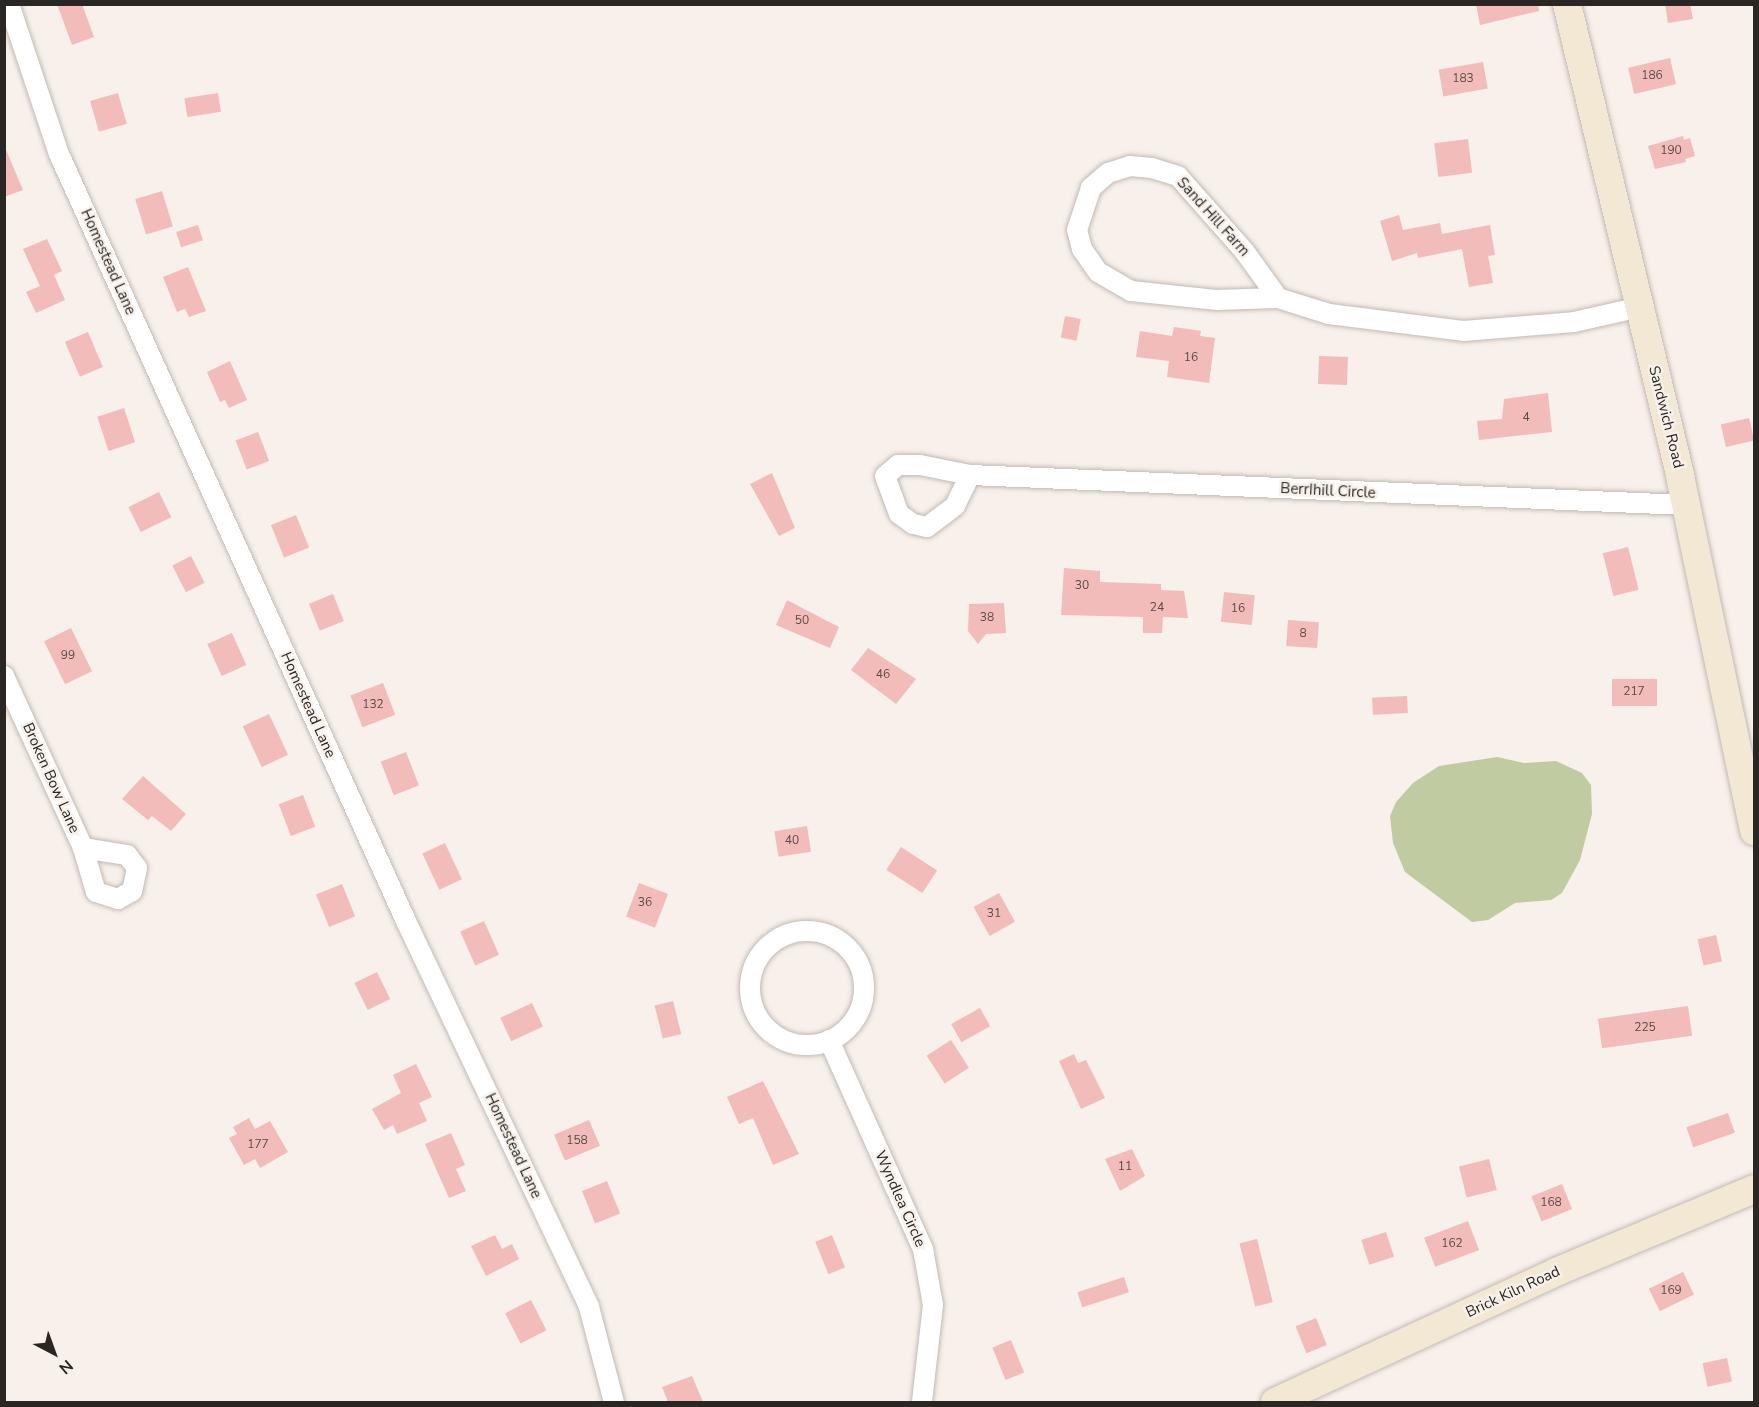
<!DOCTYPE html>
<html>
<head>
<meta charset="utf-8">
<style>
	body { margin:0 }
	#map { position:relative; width:1759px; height:1407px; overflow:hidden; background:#f8f0ea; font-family:"Nunito Sans",sans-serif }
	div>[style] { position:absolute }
	.green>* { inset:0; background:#c0cba1 }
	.building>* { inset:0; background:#f1bcb9; transform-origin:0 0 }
	.roads { filter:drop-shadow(0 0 2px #c1bab4) drop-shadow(0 0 2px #c1bab4) }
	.street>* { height:20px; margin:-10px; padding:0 10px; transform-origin:10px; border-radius:10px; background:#fff }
	.street>.ring { margin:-10px; padding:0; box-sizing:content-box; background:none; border:20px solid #fff; border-radius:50% }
	.secondary>* { height:28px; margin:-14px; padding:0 14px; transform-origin:14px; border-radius:14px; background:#f3e8d3 }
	span { translate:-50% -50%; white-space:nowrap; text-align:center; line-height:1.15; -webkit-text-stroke:5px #f8f0ea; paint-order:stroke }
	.number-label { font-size:12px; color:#5b4c49 }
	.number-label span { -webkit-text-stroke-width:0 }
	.street-label { font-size:15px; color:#292624 }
	.frame { position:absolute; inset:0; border:6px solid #292624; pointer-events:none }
	.north { position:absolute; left:24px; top:1323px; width:60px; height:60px; -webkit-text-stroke:4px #f8f0ea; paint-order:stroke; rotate:139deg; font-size:16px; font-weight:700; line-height:24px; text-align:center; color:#292624 }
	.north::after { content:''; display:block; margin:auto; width:21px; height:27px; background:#292624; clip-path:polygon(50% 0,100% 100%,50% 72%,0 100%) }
</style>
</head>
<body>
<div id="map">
	<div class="green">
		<i style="clip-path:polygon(1497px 757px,1524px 763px,1556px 761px,1582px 773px,1591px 785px,1592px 814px,1580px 860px,1562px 893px,1551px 900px,1515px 903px,1488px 920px,1472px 922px,1405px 872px,1393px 843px,1390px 816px,1396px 802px,1413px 783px,1439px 766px)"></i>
	</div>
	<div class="building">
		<i style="clip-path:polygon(57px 4px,82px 4px,94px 37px,72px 45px)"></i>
		<i style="clip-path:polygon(1476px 4px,1538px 4px,1539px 11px,1480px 25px)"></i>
		<i style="clip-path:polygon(1665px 4px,1690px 4px,1693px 19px,1668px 23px)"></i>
		<i style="left:1670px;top:58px;width:27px;height:43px;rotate:77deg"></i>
		<i style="left:1483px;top:62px;width:27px;height:45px;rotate:80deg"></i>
		<i style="left:118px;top:93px;width:32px;height:29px;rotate:74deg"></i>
		<i style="left:218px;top:93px;width:19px;height:34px;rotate:81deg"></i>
		<i style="clip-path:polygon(1683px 136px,1684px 140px,1690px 138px,1695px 156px,1685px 159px,1686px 162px,1655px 169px,1648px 146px)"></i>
		<i style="left:1468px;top:139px;width:34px;height:34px;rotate:83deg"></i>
		<i style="clip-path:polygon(4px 145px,23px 190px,4px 197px)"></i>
		<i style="left:162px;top:191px;width:37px;height:28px;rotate:73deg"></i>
		<i style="clip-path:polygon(1399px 215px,1403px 230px,1440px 223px,1442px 234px,1490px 225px,1495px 255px,1488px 256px,1493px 283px,1469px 287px,1462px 249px,1418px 258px,1417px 253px,1392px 261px,1380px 221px)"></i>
		<i style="left:198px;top:225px;width:16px;height:23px;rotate:72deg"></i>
		<i style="clip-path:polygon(47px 239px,62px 271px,54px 275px,65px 300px,36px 313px,26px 292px,40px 286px,23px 249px)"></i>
		<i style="clip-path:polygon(188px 267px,206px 311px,189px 317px,185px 309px,177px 312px,163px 277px)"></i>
		<i style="left:1065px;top:316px;width:16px;height:22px;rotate:11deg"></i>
		<i style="clip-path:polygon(1174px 327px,1201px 331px,1200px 336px,1215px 338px,1209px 383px,1167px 377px,1169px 361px,1136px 357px,1140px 331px,1172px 336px)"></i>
		<i style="left:88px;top:332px;width:38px;height:25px;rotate:67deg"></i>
		<i style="left:1319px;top:356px;width:29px;height:28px;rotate:2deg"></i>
		<i style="clip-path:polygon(230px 361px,247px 400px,229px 408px,225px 400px,220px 402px,207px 372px)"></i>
		<i style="clip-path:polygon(1548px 393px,1552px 432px,1479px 440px,1477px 421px,1502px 419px,1504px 399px)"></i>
		<i style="left:124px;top:408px;width:36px;height:28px;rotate:72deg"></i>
		<i style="left:1749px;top:418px;width:23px;height:29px;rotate:77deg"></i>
		<i style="left:258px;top:432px;width:31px;height:24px;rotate:69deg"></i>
		<i style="clip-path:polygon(772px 473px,795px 528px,779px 536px,750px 484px)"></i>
		<i style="left:159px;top:492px;width:28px;height:34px;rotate:64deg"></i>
		<i style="left:296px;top:515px;width:35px;height:27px;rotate:68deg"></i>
		<i style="left:1628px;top:547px;width:44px;height:26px;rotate:76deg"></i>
		<i style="left:191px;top:556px;width:30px;height:21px;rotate:63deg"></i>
		<i style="clip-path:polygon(1064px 568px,1100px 571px,1100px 582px,1161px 584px,1161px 590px,1184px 591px,1188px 618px,1163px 617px,1162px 633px,1143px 633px,1143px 617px,1061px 615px)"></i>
		<i style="left:1224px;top:592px;width:31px;height:30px;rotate:6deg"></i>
		<i style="left:333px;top:594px;width:29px;height:26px;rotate:68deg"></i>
		<i style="clip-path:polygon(787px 600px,839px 627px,830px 648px,776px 625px)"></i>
		<i style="clip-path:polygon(1004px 603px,1006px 633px,986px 634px,978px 644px,968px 631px,969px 604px)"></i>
		<i style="left:1288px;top:620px;width:31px;height:26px;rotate:4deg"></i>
		<i style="left:71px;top:628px;width:48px;height:30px;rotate:64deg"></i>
		<i style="left:232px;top:633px;width:35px;height:27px;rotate:66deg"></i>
		<i style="clip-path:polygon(868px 648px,916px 679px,896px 704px,851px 670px)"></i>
		<i style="left:1612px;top:679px;width:45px;height:27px"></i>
		<i style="left:383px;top:683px;width:34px;height:35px;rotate:69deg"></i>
		<i style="left:1407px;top:696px;width:17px;height:35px;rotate:87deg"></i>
		<i style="left:269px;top:714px;width:45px;height:29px;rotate:65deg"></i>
		<i style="left:406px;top:752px;width:36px;height:27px;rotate:69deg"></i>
		<i style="clip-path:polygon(143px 776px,186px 814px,171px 831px,152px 816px,148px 820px,122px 799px)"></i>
		<i style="left:303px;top:795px;width:34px;height:26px;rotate:69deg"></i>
		<i style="left:807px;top:826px;width:26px;height:33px;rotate:81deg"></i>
		<i style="left:445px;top:843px;width:40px;height:25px;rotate:65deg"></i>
		<i style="left:901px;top:847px;width:43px;height:27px;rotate:33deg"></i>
		<i style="left:639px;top:883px;width:31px;height:36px;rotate:21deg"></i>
		<i style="left:342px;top:884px;width:35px;height:28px;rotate:68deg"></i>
		<i style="left:999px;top:893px;width:33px;height:29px;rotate:61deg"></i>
		<i style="left:484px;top:921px;width:37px;height:26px;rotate:66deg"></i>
		<i style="left:1716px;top:935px;width:27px;height:19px;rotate:77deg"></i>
		<i style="left:377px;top:972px;width:30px;height:25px;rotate:64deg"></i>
		<i style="left:673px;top:1001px;width:34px;height:19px;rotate:76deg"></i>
		<i style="left:532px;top:1003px;width:26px;height:35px;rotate:65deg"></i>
		<i style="left:1688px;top:1006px;width:30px;height:91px;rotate:82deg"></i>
		<i style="left:980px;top:1008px;width:21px;height:33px;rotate:61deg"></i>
		<i style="left:951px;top:1040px;width:33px;height:29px;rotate:57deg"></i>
		<i style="clip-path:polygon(1074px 1054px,1078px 1063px,1086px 1060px,1105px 1098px,1081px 1109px,1059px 1061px)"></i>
		<i style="clip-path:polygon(416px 1064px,432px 1097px,419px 1103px,427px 1121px,397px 1134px,393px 1125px,384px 1130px,372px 1109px,401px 1093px,393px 1075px)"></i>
		<i style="clip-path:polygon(763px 1081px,799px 1154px,773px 1165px,753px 1118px,739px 1124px,727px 1097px)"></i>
		<i style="left:1728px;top:1113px;width:21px;height:44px;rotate:71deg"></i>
		<i style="clip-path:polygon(249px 1118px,255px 1129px,270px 1121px,288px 1152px,260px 1168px,255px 1159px,244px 1165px,229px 1138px,237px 1134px,233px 1127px)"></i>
		<i style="left:589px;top:1120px;width:28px;height:38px;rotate:67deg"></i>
		<i style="clip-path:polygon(451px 1133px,465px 1165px,456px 1169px,466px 1191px,449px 1198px,425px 1144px)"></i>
		<i style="clip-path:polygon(1132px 1149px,1145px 1176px,1120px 1191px,1105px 1159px)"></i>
		<i style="left:1489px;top:1159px;width:32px;height:31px;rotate:76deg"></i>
		<i style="left:607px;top:1181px;width:35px;height:27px;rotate:68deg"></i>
		<i style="left:1562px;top:1184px;width:27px;height:33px;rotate:68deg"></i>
		<i style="left:1468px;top:1221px;width:31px;height:47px;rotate:69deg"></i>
		<i style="left:1386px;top:1232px;width:26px;height:26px;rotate:72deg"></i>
		<i style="clip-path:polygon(495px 1235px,502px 1249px,512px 1244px,519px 1259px,486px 1276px,471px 1246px)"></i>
		<i style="left:832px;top:1235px;width:35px;height:18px;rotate:68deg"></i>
		<i style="left:1257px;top:1239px;width:65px;height:18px;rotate:76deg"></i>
		<i style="left:1683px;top:1272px;width:25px;height:38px;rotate:64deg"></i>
		<i style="left:1124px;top:1277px;width:16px;height:49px;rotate:72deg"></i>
		<i style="left:531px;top:1300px;width:34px;height:29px;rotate:63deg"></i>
		<i style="left:1316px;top:1318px;width:29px;height:22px;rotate:68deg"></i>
		<i style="left:1011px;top:1340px;width:35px;height:20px;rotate:68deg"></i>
		<i style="left:1727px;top:1358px;width:24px;height:25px;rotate:78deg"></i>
		<i style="clip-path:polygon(692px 1376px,703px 1402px,668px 1402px,662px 1387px)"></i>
	</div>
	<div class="roads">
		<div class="street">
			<i style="left:9px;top:4px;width:158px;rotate:71.6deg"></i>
			<i style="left:59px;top:154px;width:840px;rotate:65.66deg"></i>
			<i style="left:405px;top:919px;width:429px;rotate:64.6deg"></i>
			<i style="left:589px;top:1307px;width:98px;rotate:75.3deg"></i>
			<i style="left:1278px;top:298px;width:57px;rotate:-125.7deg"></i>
			<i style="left:1245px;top:252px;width:101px;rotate:-131.4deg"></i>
			<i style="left:1178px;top:176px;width:27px;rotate:-163deg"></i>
			<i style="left:1152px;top:168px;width:22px;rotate:-175deg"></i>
			<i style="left:1130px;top:166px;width:23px;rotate:162deg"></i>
			<i style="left:1108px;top:173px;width:23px;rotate:139deg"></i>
			<i style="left:1091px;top:188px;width:44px;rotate:108.4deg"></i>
			<i style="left:1077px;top:230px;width:20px;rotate:75deg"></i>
			<i style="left:1082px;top:249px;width:28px;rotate:55deg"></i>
			<i style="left:1098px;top:272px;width:38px;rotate:30deg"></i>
			<i style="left:1131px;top:291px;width:85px;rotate:6deg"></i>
			<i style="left:1216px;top:300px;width:62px;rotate:-1.8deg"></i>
			<i style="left:1278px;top:298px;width:53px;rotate:17.4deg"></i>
			<i style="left:1329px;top:314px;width:135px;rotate:7.2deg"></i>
			<i style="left:1463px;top:331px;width:111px;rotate:-4.6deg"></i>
			<i style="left:1574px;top:322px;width:68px;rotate:-12.8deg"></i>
			<i style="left:970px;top:475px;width:34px;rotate:116deg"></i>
			<i style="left:955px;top:506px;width:35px;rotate:143deg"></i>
			<i style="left:927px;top:527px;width:14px;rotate:-168deg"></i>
			<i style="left:913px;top:524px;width:17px;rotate:-144deg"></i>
			<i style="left:899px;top:514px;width:40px;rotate:-110.2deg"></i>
			<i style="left:885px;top:476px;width:17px;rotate:-40deg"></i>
			<i style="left:898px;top:465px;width:22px"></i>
			<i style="left:920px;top:465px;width:51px;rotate:11.3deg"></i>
			<i style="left:970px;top:475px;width:717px;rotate:2.4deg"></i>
			<i style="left:4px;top:676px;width:189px;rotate:65.3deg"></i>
			<i style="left:83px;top:848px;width:45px;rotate:9deg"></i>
			<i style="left:127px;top:855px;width:16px;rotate:52deg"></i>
			<i style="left:137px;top:868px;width:24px;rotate:102deg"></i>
			<i style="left:132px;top:891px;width:16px;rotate:150deg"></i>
			<i style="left:118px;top:899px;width:23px;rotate:-162deg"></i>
			<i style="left:96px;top:892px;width:46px;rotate:-106.5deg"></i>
			<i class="ring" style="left:750px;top:931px;width:94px;height:94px"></i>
			<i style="left:829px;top:1040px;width:229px;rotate:65.8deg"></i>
			<i style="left:923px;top:1249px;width:57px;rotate:79.9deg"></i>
			<i style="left:933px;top:1305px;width:98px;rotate:96.5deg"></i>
		</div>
		<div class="secondary">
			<i style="left:1567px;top:4px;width:485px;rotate:76.5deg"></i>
			<i style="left:1680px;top:476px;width:363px;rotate:78.2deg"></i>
			<i style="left:1275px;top:1402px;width:310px;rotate:-24.8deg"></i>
			<i style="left:1556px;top:1272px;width:215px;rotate:-22.7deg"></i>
		</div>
	</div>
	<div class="number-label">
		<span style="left:1652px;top:76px">186</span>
		<span style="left:1463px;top:79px">183</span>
		<span style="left:1671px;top:151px">190</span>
		<span style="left:1191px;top:358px">16</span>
		<span style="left:1526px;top:418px">4</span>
		<span style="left:1082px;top:586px">30</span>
		<span style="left:1157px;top:608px">24</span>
		<span style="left:1238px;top:609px">16</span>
		<span style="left:987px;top:618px">38</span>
		<span style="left:802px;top:621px">50</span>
		<span style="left:1303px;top:634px">8</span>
		<span style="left:68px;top:656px">99</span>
		<span style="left:883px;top:675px">46</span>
		<span style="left:1634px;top:692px">217</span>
		<span style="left:373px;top:705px">132</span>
		<span style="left:792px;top:841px">40</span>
		<span style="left:645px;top:903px">36</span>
		<span style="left:994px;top:914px">31</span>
		<span style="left:1645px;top:1028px">225</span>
		<span style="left:577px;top:1141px">158</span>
		<span style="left:258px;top:1145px">177</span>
		<span style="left:1125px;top:1167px">11</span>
		<span style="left:1551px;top:1203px">168</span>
		<span style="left:1452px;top:1244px">162</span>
		<span style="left:1671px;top:1291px">169</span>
	</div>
	<div class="street-label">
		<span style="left:1213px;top:217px;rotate:48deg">Sand Hill Farm</span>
		<span style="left:108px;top:262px;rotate:66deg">Homestead Lane</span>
		<span style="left:1666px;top:417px;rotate:76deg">Sandwich Road</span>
		<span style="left:1328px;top:491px;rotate:3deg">BerrIhill Circle</span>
		<span style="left:308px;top:705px;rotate:66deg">Homestead Lane</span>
		<span style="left:51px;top:778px;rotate:66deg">Broken Bow Lane</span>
		<span style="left:513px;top:1146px;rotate:65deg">Homestead Lane</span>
		<span style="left:900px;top:1199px;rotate:66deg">Wyndlea Circle</span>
		<span style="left:1513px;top:1292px;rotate:-25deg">Brick Kiln Road</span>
	</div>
	<div class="frame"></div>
	<div class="north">N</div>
</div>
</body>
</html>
